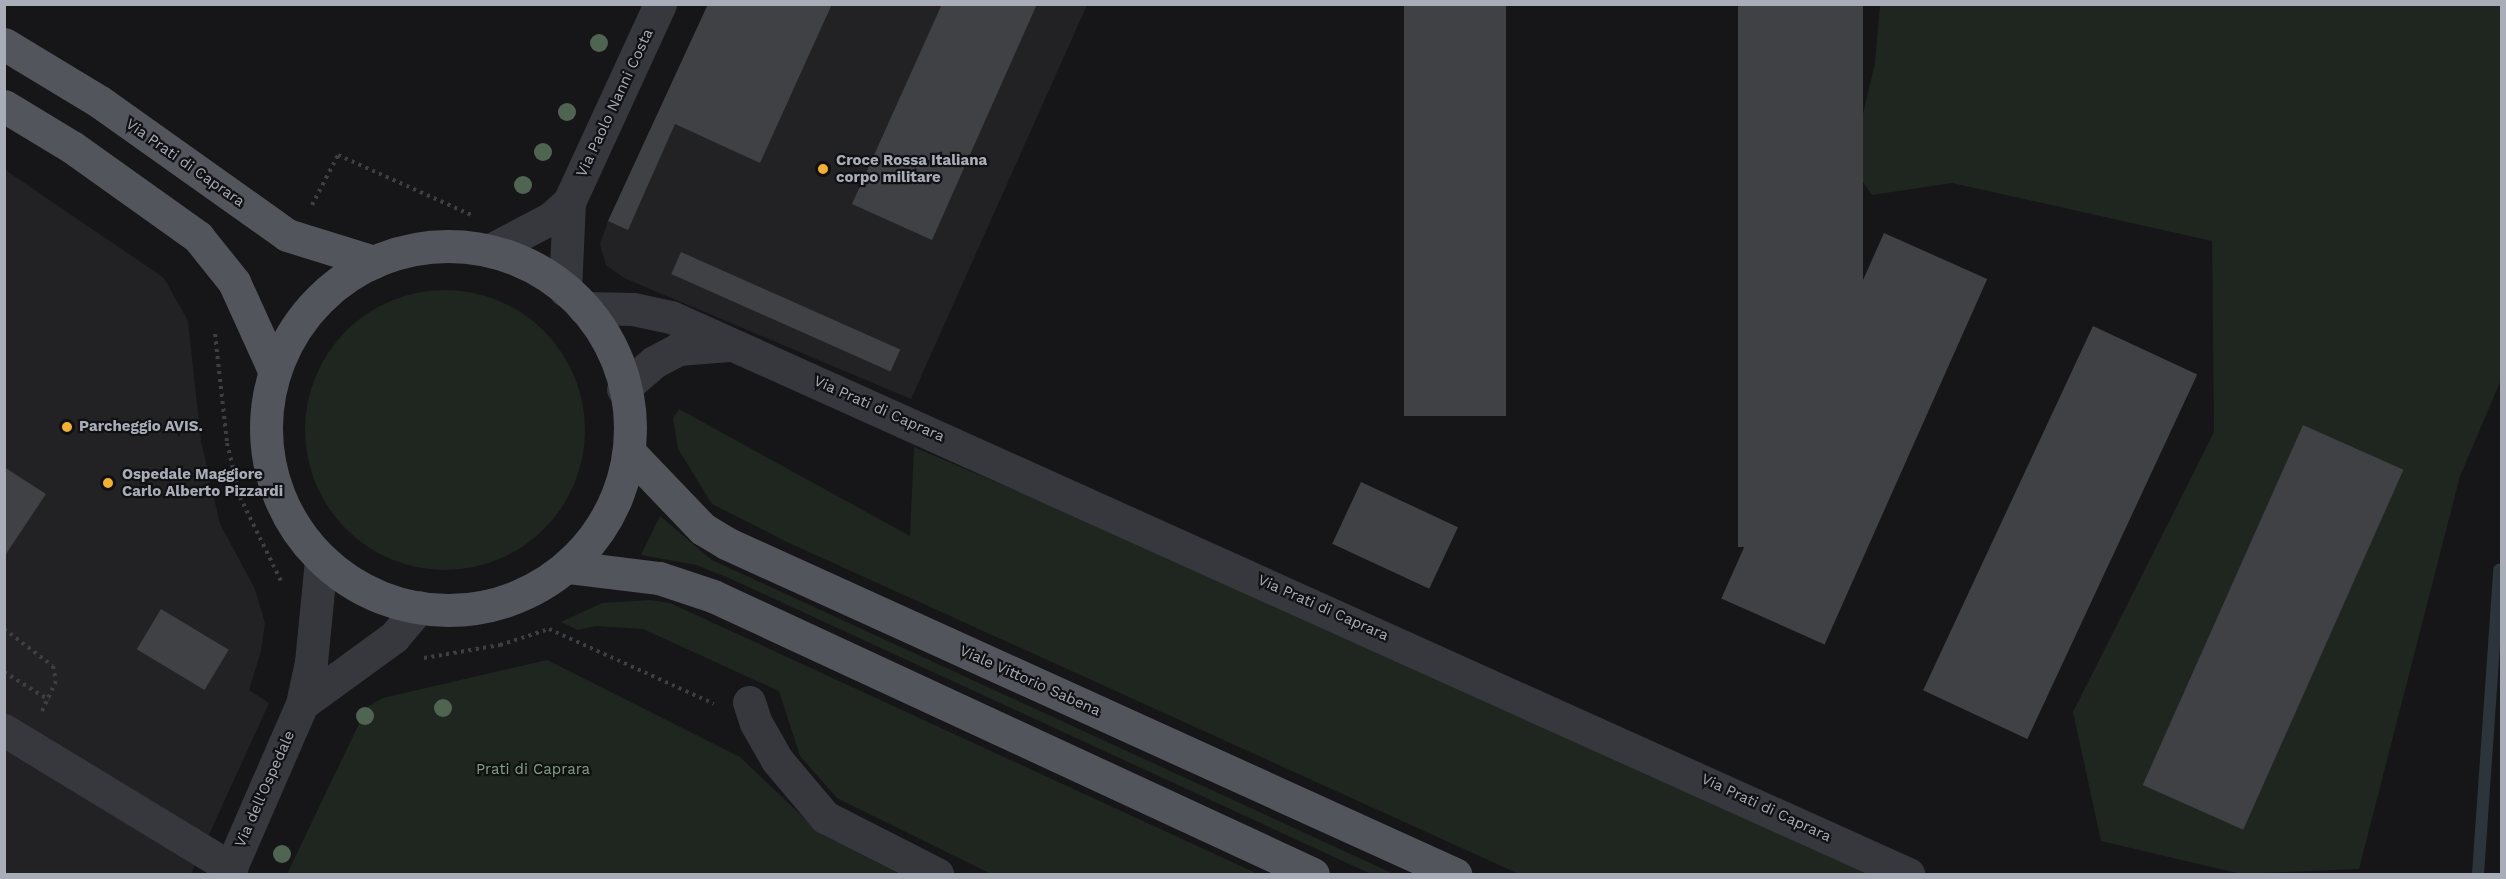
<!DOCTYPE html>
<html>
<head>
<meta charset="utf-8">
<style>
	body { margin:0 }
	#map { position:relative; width:2506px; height:879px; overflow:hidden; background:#161618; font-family:"Work Sans",sans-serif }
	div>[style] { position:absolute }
	.built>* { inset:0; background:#222225 }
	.green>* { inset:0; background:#1e261f }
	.round { border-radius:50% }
	.stream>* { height:12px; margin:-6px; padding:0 6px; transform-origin:6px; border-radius:6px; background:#2c353c }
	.building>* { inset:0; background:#404145; transform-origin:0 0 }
	.path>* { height:4px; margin-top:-2px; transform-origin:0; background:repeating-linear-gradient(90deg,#3d3f44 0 3px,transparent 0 7.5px) }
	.minor>* { height:33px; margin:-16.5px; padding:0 16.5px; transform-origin:16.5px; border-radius:16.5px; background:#37383d }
	.major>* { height:33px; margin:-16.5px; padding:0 16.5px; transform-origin:16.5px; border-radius:16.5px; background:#53555c }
	.major>.ring { margin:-16.5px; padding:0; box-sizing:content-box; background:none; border:33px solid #53555c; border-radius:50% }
	.trees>* { width:18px; height:18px; margin:-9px; border-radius:50%; background:#506452 }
	.dots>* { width:16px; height:16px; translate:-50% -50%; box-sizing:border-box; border:3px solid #111113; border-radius:50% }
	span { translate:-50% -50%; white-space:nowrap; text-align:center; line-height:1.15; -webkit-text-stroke:4.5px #111113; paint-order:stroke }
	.street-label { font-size:15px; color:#a8adb8 }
	.poi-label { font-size:15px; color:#a8adb8; font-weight:700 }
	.left { translate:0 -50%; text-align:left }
	.park-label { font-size:15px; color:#7fa381 }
	.frame { position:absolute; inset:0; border:6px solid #a8adb8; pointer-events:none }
</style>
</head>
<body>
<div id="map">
	<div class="built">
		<i style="clip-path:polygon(708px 5px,1087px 5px,911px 399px,624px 278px,606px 265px,600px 244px,608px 221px)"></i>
		<i style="clip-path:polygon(4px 169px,164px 278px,188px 321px,201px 441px,220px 524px,255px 589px,265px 623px,261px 651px,249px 690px,269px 703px,191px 874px,5px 874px)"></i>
	</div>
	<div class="green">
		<i style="clip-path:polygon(1880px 5px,2501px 5px,2501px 380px,2460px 476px,2359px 869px,2241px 874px,2101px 841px,2073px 712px,2214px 432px,2212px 241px,1952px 183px,1872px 195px,1851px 165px,1875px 63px)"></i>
		<i class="round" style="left:305px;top:290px;width:280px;height:280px"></i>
		<i style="clip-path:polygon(679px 409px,910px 536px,914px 447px,1187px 564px,1870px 874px,1519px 874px,787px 542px,712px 504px,678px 449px,673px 418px)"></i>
		<i style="clip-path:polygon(660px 516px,712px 560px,1394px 874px,1371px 874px,729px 578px,696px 565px,641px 555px)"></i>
		<i style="clip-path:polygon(650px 600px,670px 603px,1258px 874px,991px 874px,837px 798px,800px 756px,779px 691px,643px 629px,596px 626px,578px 630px,561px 622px,602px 603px)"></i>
		<i style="clip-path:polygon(547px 660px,740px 757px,820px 833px,899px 874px,287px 874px,367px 707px,383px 698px)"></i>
	</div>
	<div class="stream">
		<i style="left:2478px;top:874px;width:305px;rotate:-86deg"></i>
	</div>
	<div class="building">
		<i style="clip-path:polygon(708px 4px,832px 4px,760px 163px,675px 124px,628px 230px,608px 221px)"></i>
		<i style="clip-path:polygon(942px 4px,1037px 4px,932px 240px,852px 204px)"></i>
		<i style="left:1404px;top:4px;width:102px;height:412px"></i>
		<i style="left:1738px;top:4px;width:125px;height:543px"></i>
		<i style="left:1884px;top:233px;width:113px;height:400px;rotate:24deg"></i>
		<i style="left:681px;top:252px;width:240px;height:24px;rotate:24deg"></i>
		<i style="left:2093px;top:326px;width:115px;height:402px;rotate:25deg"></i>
		<i style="left:2303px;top:425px;width:110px;height:394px;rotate:24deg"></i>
		<i style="clip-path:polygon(4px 467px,46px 494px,4px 557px)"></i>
		<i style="left:1361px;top:482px;width:107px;height:68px;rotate:25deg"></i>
		<i style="left:161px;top:609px;width:79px;height:47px;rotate:31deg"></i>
	</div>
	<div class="path">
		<i style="left:312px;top:205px;width:56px;rotate:-62.5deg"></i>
		<i style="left:338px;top:155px;width:149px;rotate:24.2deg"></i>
		<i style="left:215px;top:334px;width:110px;rotate:83.7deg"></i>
		<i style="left:227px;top:443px;width:56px;rotate:76.5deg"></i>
		<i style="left:240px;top:497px;width:93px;rotate:64deg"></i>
		<i style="left:4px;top:629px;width:61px;rotate:37.1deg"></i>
		<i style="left:53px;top:666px;width:15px;rotate:79deg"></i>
		<i style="left:56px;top:681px;width:35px;rotate:115deg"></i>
		<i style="left:424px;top:658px;width:77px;rotate:-9.7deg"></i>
		<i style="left:500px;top:645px;width:52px;rotate:-18.1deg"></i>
		<i style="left:549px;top:629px;width:181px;rotate:24.4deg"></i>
		<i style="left:4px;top:672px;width:53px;rotate:31.9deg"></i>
	</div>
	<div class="minor">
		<i style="left:492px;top:249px;width:67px;rotate:-27.7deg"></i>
		<i style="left:551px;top:218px;width:24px;rotate:-42deg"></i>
		<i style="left:565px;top:290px;width:88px;rotate:-87.4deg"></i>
		<i style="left:569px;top:202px;width:218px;rotate:-65.3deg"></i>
		<i style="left:584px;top:308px;width:49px;rotate:1.2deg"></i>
		<i style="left:633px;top:309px;width:39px;rotate:12deg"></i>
		<i style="left:671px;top:317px;width:1357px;rotate:24.24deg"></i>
		<i style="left:623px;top:389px;width:41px;rotate:-41.1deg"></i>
		<i style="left:654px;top:362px;width:27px;rotate:-28deg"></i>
		<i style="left:678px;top:349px;width:51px;rotate:-4.5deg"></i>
		<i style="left:749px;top:702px;width:22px;rotate:72deg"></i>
		<i style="left:756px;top:723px;width:43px;rotate:60.4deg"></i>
		<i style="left:777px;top:760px;width:75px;rotate:49.9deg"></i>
		<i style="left:825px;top:817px;width:126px;rotate:27deg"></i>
		<i style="left:302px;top:704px;width:114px;rotate:-36.1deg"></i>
		<i style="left:394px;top:637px;width:39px;rotate:-50deg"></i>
		<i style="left:4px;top:730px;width:266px;rotate:31.3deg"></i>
		<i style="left:228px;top:874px;width:185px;rotate:-66.5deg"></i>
		<i style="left:302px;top:704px;width:43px;rotate:-77.9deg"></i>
		<i style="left:311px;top:662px;width:102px;rotate:-84.4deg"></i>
	</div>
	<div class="major">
		<i style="left:4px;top:44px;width:112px;rotate:31.1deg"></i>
		<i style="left:100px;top:102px;width:229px;rotate:35.4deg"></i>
		<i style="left:287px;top:235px;width:91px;rotate:17.2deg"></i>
		<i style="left:4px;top:106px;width:79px;rotate:31.1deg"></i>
		<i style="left:72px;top:147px;width:155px;rotate:35.5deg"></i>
		<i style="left:198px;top:237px;width:58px;rotate:51.3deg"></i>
		<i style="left:234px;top:282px;width:97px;rotate:65.6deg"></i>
		<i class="ring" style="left:266px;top:246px;width:331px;height:331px"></i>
		<i style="left:630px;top:453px;width:105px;rotate:46.2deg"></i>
		<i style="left:703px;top:529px;width:27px;rotate:31deg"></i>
		<i style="left:726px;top:543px;width:801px;rotate:24.42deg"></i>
		<i style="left:569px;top:567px;width:91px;rotate:7deg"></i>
		<i style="left:659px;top:578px;width:57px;rotate:18.4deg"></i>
		<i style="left:713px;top:596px;width:661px;rotate:24.86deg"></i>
	</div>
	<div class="trees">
		<i style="left:599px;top:43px"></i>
		<i style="left:567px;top:112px"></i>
		<i style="left:543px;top:152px"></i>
		<i style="left:523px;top:185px"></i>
		<i style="left:443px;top:708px"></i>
		<i style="left:365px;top:716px"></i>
		<i style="left:282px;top:854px"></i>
	</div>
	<div class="dots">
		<i style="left:823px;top:169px;background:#f2b134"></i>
		<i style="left:67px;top:427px;background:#f2b134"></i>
		<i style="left:108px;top:483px;background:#f2b134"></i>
	</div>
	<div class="street-label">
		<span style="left:615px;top:103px;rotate:-65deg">Via Paolo Nanni Costa</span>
		<span style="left:185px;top:163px;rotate:35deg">Via Prati di Caprara</span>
		<span style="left:879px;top:409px;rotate:24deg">Via Prati di Caprara</span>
		<span style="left:1323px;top:608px;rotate:24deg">Via Prati di Caprara</span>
		<span style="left:1030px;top:681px;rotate:24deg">Viale Vittorio Sabena</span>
		<span style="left:265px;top:789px;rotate:-66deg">Via dell'Ospedale</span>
		<span style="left:1766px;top:808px;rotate:25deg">Via Prati di Caprara</span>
	</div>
	<div class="poi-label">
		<span class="left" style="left:836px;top:169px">Croce Rossa Italiana<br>corpo militare</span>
		<span class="left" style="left:79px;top:427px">Parcheggio AVIS.</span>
		<span class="left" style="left:122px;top:483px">Ospedale Maggiore<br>Carlo Alberto Pizzardi</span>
	</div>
	<div class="park-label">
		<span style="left:533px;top:770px">Prati di Caprara</span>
	</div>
	<div class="frame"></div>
</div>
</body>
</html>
